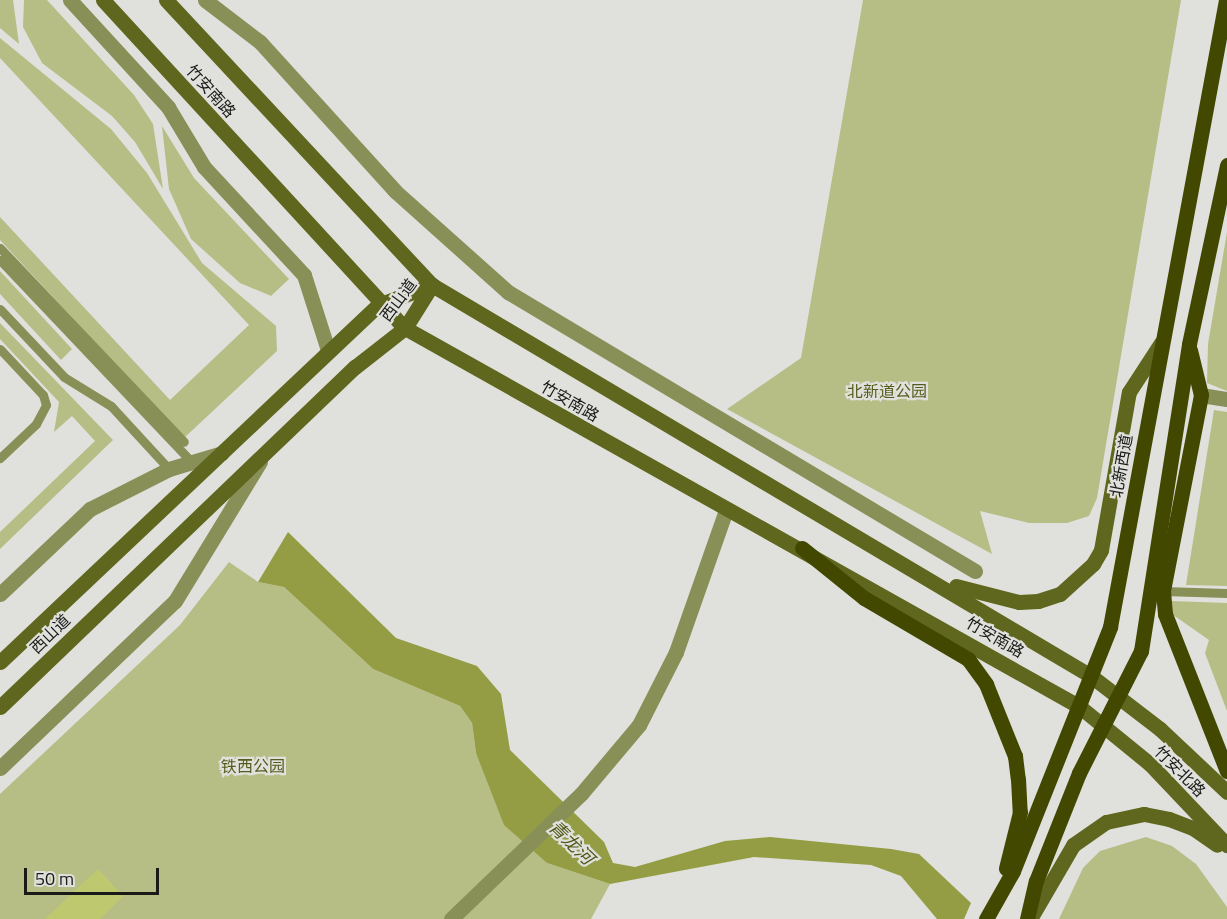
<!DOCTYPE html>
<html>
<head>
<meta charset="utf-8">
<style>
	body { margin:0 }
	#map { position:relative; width:1227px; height:919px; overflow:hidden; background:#e0e1dc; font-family:"Titillium Web","Noto Sans SC",sans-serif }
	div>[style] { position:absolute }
	.green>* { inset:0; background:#b6be86 }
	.water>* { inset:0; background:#949d44 }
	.building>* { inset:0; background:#bec96f }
	.service>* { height:9px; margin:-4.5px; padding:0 4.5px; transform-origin:4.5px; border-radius:4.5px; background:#888f57 }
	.minor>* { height:15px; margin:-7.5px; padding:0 7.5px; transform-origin:7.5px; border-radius:7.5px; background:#888f57 }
	.secondary>* { height:15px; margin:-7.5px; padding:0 7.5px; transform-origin:7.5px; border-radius:7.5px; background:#5f661d }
	.primary>* { height:15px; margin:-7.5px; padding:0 7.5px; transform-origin:7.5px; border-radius:7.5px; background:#434800 }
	span { translate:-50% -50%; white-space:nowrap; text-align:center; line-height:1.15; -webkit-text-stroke:4.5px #e0e1dc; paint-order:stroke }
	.street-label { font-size:16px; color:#1a1a19 }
	.park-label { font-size:16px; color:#565c1c }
	.water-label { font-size:18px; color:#515817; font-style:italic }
	.scale { position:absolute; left:24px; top:868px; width:135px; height:27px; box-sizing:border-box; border:3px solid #1a1a19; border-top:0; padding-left:8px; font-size:18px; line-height:21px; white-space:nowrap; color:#1a1a19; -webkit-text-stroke:4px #e0e1dc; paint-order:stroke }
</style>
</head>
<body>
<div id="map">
	<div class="green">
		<i style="clip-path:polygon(0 0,13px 0,19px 44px,0 28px)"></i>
		<i style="clip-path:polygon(24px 0,47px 0,134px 95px,153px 124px,163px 189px,135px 142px,112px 116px,42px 63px,23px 27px)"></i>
		<i style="clip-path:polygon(863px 0,1181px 0,1097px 498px,1089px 516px,1067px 523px,1029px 523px,980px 511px,992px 554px,727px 409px,801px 358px)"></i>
		<i style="clip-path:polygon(0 38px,111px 129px,147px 173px,202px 263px,276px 326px,277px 351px,184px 438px,0 240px,0 217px,170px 400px,249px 325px,0 58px)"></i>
		<i style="clip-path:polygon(162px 126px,194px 178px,289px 279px,271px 296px,240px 283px,191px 239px,169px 189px)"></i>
		<i style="clip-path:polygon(1227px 232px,1227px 391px,1207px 383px,1208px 344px)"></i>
		<i style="clip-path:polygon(0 271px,72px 349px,61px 360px,0 294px)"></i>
		<i style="clip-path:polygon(0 323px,113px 440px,0 549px,0 532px,95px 441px,72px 416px,54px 432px,59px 402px,0 339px)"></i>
		<i style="clip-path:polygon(1214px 410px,1227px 412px,1227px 586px,1186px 585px)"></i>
		<i style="clip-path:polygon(229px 562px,258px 582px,284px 587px,373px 669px,460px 706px,472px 723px,476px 753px,547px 863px,610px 884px,591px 919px,0 919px,0 794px,180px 625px)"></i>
		<i style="clip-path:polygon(1172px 601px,1227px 603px,1227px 711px,1205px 653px,1209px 640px,1169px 612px)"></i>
		<i style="clip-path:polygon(1146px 837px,1172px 846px,1196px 864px,1227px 907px,1227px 919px,1059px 919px,1083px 868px,1100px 851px)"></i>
	</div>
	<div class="water">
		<i style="clip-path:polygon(288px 532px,396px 638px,477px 666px,501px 694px,510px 750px,604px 842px,613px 863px,635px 867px,725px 841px,770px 837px,891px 849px,919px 854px,971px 903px,964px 919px,937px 919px,901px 876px,871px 865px,754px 857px,610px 884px,547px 863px,504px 825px,476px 753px,472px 723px,460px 706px,373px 669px,284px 587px,258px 582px)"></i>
	</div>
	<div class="building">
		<i style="clip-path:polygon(98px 869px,123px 896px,100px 919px,45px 919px)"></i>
	</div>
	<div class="service">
		<i style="left:0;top:248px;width:267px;rotate:46.5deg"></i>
		<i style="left:0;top:260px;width:277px;rotate:46.5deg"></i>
		<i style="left:0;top:309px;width:93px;rotate:46.7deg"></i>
		<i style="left:64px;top:377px;width:55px;rotate:31.7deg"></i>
		<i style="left:111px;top:406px;width:86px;rotate:47.4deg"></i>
		<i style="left:0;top:349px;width:63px;rotate:46.9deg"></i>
		<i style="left:43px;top:395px;width:10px;rotate:73deg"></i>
		<i style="left:46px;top:405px;width:21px;rotate:118deg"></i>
		<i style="left:36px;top:424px;width:50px;rotate:136.6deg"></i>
		<i style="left:1163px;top:591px;width:64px;rotate:1.8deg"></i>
	</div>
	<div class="minor">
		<i style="left:70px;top:0;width:145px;rotate:47.5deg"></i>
		<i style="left:168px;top:107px;width:70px;rotate:59deg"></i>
		<i style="left:204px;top:167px;width:147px;rotate:47.2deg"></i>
		<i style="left:304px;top:275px;width:79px;rotate:72.3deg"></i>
		<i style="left:205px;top:0;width:69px;rotate:37.4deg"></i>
		<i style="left:260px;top:42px;width:201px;rotate:47.8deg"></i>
		<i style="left:395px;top:191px;width:152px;rotate:41.8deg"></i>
		<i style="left:508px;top:292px;width:544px;rotate:30.86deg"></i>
		<i style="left:1201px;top:395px;width:26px;rotate:9deg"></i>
		<i style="left:0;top:594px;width:124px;rotate:-43.4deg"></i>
		<i style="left:90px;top:509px;width:89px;rotate:-26.9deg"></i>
		<i style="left:169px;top:469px;width:55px;rotate:-16.8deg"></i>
		<i style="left:0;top:768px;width:242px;rotate:-43.7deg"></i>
		<i style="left:175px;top:601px;width:163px;rotate:-58.6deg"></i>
		<i style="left:451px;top:919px;width:180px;rotate:-43.9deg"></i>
		<i style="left:581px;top:794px;width:90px;rotate:-50deg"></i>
		<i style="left:639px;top:725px;width:82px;rotate:-63.1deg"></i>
		<i style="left:676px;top:652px;width:151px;rotate:-70.6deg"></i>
	</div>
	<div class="secondary">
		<i style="left:103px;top:0;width:446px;rotate:47.4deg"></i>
		<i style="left:405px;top:328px;width:774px;rotate:29.31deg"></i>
		<i style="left:1080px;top:707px;width:90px;rotate:39.2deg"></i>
		<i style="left:1150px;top:764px;width:112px;rotate:46.5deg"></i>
		<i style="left:166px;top:0;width:390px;rotate:47deg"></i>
		<i style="left:432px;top:285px;width:766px;rotate:30.68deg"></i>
		<i style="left:1091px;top:676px;width:87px;rotate:37.5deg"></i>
		<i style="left:1160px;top:729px;width:92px;rotate:43.2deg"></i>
		<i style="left:956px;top:586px;width:65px;rotate:14.3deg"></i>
		<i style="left:1019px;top:602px;width:19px;rotate:-3deg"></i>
		<i style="left:1038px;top:601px;width:23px;rotate:-18deg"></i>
		<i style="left:1060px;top:594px;width:45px;rotate:-42.3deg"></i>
		<i style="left:1093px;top:564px;width:16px;rotate:-60deg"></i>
		<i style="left:1101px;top:550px;width:160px;rotate:-80deg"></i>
		<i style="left:1129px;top:392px;width:59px;rotate:-56.9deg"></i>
		<i style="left:0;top:662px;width:520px;rotate:-43.36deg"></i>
		<i style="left:378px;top:305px;width:58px;rotate:-20.3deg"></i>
		<i style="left:0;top:707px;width:492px;rotate:-43.8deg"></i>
		<i style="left:355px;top:367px;width:63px;rotate:-38deg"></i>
		<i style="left:405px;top:328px;width:51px;rotate:-57.9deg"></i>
		<i style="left:1030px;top:919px;width:86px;rotate:-59.8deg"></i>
		<i style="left:1073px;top:845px;width:40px;rotate:-34.9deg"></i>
		<i style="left:1106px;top:822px;width:39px;rotate:-12deg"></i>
		<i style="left:1144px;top:814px;width:25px;rotate:11deg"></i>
		<i style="left:1169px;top:819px;width:26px;rotate:21deg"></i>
		<i style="left:1193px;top:828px;width:29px;rotate:35deg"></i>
	</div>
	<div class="primary">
		<i style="left:1190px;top:350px;width:46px;rotate:76.3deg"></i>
		<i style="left:1201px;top:395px;width:200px;rotate:101deg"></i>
		<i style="left:1163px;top:591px;width:23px;rotate:85deg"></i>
		<i style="left:1165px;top:614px;width:169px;rotate:68.5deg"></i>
		<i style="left:802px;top:548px;width:80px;rotate:38.9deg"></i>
		<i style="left:864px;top:598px;width:121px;rotate:30.4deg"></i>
		<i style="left:968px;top:659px;width:31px;rotate:54deg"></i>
		<i style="left:986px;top:684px;width:78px;rotate:68.1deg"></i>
		<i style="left:1015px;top:756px;width:23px;rotate:83deg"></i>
		<i style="left:1018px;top:779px;width:33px;rotate:87deg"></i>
		<i style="left:1020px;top:812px;width:58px;rotate:104deg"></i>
		<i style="left:986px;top:919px;width:55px;rotate:-60.6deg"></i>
		<i style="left:1013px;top:871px;width:263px;rotate:-68.3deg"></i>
		<i style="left:1110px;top:627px;width:638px;rotate:-79.52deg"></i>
		<i style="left:1027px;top:919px;width:39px;rotate:-77deg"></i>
		<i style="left:1036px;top:881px;width:116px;rotate:-68.3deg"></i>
		<i style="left:1079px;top:773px;width:137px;rotate:-63.1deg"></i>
		<i style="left:1141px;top:651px;width:311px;rotate:-81.1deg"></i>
		<i style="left:1189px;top:344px;width:183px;rotate:-78deg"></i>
	</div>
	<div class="street-label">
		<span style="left:211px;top:91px;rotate:48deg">竹安南路</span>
		<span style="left:398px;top:300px;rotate:-53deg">西山道</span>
		<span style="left:570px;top:401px;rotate:30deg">竹安南路</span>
		<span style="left:1121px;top:466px;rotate:-80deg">北新西道</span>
		<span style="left:50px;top:634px;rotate:-44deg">西山道</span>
		<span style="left:995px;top:637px;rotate:30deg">竹安南路</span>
		<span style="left:1180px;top:771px;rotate:45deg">竹安北路</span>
	</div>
	<div class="park-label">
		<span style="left:887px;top:391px">北新道公园</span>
		<span style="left:253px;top:766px">铁西公园</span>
	</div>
	<div class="water-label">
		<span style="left:571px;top:843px;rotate:44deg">青龙河</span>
	</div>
	<div class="scale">50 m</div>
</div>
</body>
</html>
